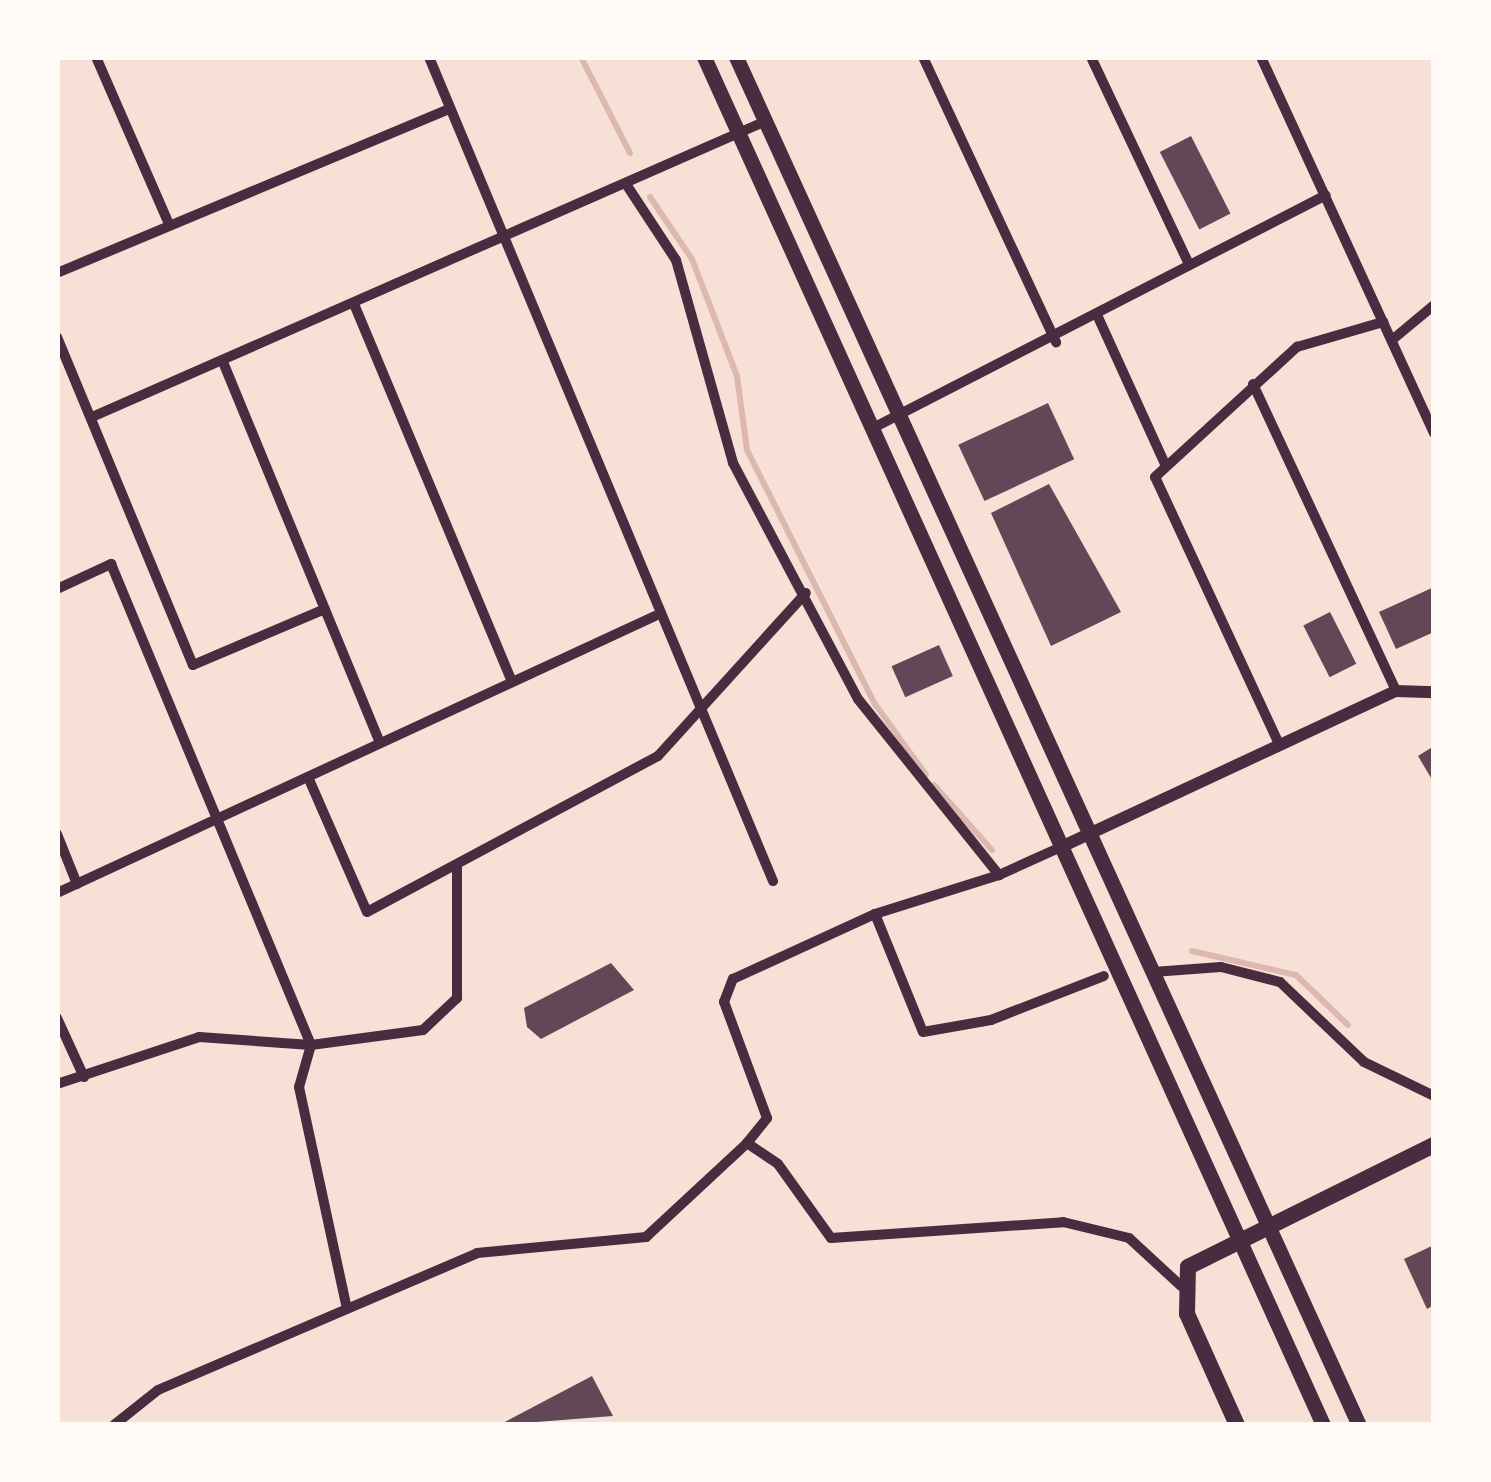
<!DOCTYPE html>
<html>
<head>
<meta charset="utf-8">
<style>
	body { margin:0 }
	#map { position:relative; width:1491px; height:1482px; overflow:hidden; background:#f7e1d7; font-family:"Archivo Narrow",sans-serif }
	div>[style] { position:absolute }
	.stream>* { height:6px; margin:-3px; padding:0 3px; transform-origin:3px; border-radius:3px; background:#dcb8b0 }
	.building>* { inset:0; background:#644757; transform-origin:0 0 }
	.minor>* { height:10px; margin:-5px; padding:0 5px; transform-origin:5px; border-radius:5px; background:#4a2c40 }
	.tertiary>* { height:12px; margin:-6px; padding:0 6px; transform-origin:6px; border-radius:6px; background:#4a2c40 }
	.primary>* { height:15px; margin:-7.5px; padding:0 7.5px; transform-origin:7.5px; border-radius:7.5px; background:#4a2c40 }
	.trunk>* { height:16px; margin:-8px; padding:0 8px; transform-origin:8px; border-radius:8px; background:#4a2c40 }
	span { translate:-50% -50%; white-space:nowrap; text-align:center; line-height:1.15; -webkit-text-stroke:10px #fffaf5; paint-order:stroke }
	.frame { position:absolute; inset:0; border:60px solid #fffaf5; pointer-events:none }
</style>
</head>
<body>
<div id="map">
	<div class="stream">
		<i style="left:581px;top:57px;width:108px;rotate:63deg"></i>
		<i style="left:650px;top:197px;width:75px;rotate:55.9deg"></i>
		<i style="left:692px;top:259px;width:125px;rotate:69deg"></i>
		<i style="left:737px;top:376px;width:75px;rotate:82.3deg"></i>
		<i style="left:747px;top:450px;width:284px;rotate:63.3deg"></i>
		<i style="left:875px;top:704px;width:87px;rotate:54.3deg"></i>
		<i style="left:934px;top:785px;width:87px;rotate:48.3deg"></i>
		<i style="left:1192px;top:951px;width:107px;rotate:13deg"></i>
		<i style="left:1296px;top:975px;width:72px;rotate:43.9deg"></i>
	</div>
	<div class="building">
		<i style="left:1191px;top:136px;width:87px;height:35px;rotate:63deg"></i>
		<i style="left:1048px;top:403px;width:62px;height:99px;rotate:65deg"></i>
		<i style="clip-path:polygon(1049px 484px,1121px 612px,1051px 646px,991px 513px)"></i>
		<i style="clip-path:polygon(1434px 587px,1434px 632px,1396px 649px,1379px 612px)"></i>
		<i style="left:1330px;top:612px;width:58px;height:30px;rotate:63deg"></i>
		<i style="left:939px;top:645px;width:34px;height:52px;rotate:66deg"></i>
		<i style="clip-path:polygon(1434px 746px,1434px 783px,1418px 756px)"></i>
		<i style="clip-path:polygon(611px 963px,634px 990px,541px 1039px,527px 1027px,524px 1008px)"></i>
		<i style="clip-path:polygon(1434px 1245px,1434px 1305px,1427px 1309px,1404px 1259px)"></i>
		<i style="clip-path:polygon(592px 1376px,613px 1416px,499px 1425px)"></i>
	</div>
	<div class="minor">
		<i style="left:96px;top:57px;width:182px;rotate:66.4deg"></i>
		<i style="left:429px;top:57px;width:893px;rotate:67.34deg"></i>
		<i style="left:923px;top:57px;width:315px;rotate:65deg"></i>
		<i style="left:1091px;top:57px;width:227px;rotate:64.7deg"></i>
		<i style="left:1261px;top:57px;width:414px;rotate:65.3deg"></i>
		<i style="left:626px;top:184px;width:91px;rotate:56.7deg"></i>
		<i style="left:676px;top:260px;width:211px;rotate:74.3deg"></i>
		<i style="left:733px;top:463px;width:267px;rotate:62.1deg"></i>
		<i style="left:858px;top:699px;width:226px;rotate:51.3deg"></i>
		<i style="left:999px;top:875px;width:68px;rotate:-24.3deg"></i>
		<i style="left:57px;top:273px;width:426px;rotate:-22.7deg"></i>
		<i style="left:354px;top:304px;width:409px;rotate:67.3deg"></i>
		<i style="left:1098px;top:317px;width:164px;rotate:65.5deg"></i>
		<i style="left:57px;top:337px;width:355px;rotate:67.5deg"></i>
		<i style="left:193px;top:665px;width:143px;rotate:-23deg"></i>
		<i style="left:1392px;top:340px;width:55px;rotate:-39.8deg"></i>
		<i style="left:223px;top:362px;width:412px;rotate:67.6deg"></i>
		<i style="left:1253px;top:384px;width:339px;rotate:65deg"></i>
		<i style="left:92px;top:417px;width:736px;rotate:-23.71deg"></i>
		<i style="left:873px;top:428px;width:509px;rotate:-27.22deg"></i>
		<i style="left:57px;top:589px;width:60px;rotate:-24.8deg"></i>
		<i style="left:111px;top:564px;width:521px;rotate:67.42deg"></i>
		<i style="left:311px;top:1045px;width:44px;rotate:105.9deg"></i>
		<i style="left:299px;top:1087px;width:222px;rotate:77.8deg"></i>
		<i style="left:1279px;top:744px;width:294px;rotate:-114.9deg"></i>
		<i style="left:1155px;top:477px;width:193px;rotate:-42.5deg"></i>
		<i style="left:1297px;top:347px;width:90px;rotate:-16.2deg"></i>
		<i style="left:308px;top:777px;width:147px;rotate:66.4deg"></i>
		<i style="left:367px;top:912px;width:330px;rotate:-28.2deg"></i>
		<i style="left:658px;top:756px;width:220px;rotate:-47.8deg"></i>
		<i style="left:57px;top:834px;width:54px;rotate:68.2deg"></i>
		<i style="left:57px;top:893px;width:659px;rotate:-24.85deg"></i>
		<i style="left:875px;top:914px;width:130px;rotate:-17.5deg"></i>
		<i style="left:1153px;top:972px;width:68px;rotate:-4.2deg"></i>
		<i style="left:1221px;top:967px;width:61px;rotate:14.3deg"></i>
		<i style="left:1280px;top:982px;width:116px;rotate:43.6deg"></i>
		<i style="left:1364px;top:1062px;width:78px;rotate:25.9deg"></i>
		<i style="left:57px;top:1018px;width:65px;rotate:65.4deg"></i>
		<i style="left:57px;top:1084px;width:150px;rotate:-18.3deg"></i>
		<i style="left:199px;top:1037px;width:112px;rotate:4.1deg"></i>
		<i style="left:311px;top:1045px;width:113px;rotate:-7.6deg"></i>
		<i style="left:423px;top:1030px;width:47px;rotate:-43.3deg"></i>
		<i style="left:457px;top:998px;width:132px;rotate:-90deg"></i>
		<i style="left:747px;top:1143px;width:32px;rotate:-51deg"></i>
		<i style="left:767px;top:1118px;width:124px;rotate:-110.3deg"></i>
		<i style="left:724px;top:1002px;width:25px;rotate:-69deg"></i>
		<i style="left:733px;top:979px;width:156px;rotate:-24.6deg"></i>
		<i style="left:875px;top:914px;width:127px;rotate:67.9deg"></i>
		<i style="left:923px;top:1032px;width:69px;rotate:-10deg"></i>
		<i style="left:991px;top:1020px;width:121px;rotate:-21.3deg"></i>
		<i style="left:114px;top:1425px;width:56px;rotate:-38.5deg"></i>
		<i style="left:158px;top:1390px;width:347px;rotate:-23.2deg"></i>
		<i style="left:477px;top:1253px;width:170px;rotate:-5.4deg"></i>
		<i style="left:646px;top:1237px;width:138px;rotate:-42.9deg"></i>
		<i style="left:747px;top:1143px;width:37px;rotate:34deg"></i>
		<i style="left:778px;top:1164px;width:91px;rotate:54.4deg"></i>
		<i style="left:831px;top:1238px;width:233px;rotate:-3.9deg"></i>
		<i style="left:1063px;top:1222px;width:68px;rotate:13.6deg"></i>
		<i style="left:1129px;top:1238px;width:71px;rotate:42.7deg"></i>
	</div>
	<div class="tertiary">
		<i style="left:1061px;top:847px;width:370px;rotate:-25deg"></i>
		<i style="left:1396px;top:691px;width:38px;rotate:2deg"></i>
	</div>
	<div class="primary">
		<i style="left:704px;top:57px;width:1502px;rotate:65.65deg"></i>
		<i style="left:736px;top:57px;width:1503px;rotate:65.52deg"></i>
	</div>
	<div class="trunk">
		<i style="left:1237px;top:1425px;width:122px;rotate:-114.2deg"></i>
		<i style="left:1187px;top:1314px;width:47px;rotate:-88.8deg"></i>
		<i style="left:1188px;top:1267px;width:275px;rotate:-26.4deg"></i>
	</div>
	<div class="frame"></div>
</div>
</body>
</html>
